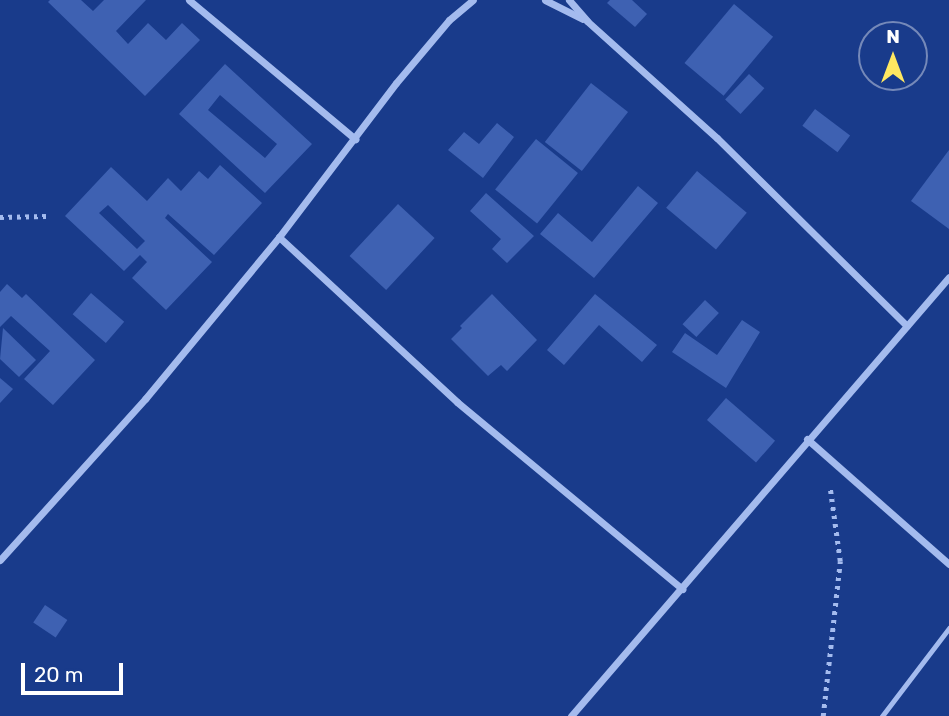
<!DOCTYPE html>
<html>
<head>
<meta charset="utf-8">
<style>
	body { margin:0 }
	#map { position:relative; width:949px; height:716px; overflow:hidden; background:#193b8b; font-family:Rubik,sans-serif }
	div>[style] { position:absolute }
	.building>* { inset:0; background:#3e61b2; transform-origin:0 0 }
	.path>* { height:4.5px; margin-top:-2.25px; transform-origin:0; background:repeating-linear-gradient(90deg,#a4bbee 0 3.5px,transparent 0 8.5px) }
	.lane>* { height:5px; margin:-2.5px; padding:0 2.5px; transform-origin:2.5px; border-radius:2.5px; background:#a4bbee }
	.street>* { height:7px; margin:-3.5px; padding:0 3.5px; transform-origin:3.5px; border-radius:3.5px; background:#a4bbee }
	span { translate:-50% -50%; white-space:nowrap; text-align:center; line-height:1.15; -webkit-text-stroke:7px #193b8b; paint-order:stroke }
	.north { position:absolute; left:858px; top:21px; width:70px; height:70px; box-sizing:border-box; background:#193b8b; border:2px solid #7589b9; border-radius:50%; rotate:0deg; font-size:19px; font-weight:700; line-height:28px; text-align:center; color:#fff }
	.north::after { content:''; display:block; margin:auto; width:24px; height:32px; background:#ffe861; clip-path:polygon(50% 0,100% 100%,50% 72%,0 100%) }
	.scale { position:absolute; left:21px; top:663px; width:102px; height:32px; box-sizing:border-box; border:4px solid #fff; border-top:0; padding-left:9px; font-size:21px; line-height:24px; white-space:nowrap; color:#fff; -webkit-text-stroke:5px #193b8b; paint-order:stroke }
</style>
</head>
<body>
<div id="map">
	<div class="building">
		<i style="clip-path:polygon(50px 0,81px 0,93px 11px,104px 0,146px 0,116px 31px,128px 44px,148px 23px,166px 40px,182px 23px,200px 40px,145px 96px,48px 2px)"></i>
		<i style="clip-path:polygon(610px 0,632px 0,647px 14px,635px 27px,607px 3px)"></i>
		<i style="left:734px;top:4px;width:51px;height:77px;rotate:40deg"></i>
		<i style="clip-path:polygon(evenodd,225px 64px,312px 144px,265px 193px,179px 114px,225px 64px,220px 95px,277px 144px,265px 158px,208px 110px,220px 95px)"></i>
		<i style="left:749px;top:74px;width:21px;height:35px;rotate:43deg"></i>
		<i style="left:591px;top:83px;width:47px;height:75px;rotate:38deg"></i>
		<i style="left:815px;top:109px;width:44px;height:21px;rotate:37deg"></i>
		<i style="clip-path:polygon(497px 123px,514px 137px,483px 178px,448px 150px,464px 132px,479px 144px)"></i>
		<i style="left:536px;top:139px;width:54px;height:65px;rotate:39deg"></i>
		<i style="clip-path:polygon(949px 150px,949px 229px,911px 201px)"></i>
		<i style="clip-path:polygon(evenodd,220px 165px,262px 203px,214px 255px,168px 214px,165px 218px,212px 262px,166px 310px,132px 278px,147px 262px,140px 255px,124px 271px,65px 216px,111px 167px,147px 201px,168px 178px,181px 191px,199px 171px,208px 179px,220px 165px,108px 205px,145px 241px,137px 249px,99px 213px,108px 205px)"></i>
		<i style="left:697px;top:171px;width:65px;height:48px;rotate:40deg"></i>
		<i style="clip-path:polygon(638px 186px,658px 203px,594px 278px,540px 234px,558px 213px,592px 242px)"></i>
		<i style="clip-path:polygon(486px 193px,534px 236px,507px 263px,492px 249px,501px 239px,470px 211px)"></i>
		<i style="left:398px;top:204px;width:50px;height:71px;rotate:43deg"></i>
		<i style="clip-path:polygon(7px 284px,22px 298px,26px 294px,95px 360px,53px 405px,24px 379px,50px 351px,11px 316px,0 327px,0 292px)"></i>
		<i style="left:91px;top:293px;width:44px;height:28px;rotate:41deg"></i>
		<i style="clip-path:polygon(492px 294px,537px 340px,507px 371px,501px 365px,488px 376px,451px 339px,462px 328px,460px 326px)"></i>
		<i style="clip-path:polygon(595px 294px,657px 345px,642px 362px,599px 325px,564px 365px,547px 350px)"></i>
		<i style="left:705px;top:300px;width:19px;height:33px;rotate:43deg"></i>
		<i style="clip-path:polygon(742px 320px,760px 332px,726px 388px,672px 352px,685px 333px,717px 355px)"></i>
		<i style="clip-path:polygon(3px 328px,36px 360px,19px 377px,0 359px)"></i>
		<i style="clip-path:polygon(0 378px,13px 389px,0 403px)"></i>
		<i style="left:726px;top:398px;width:65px;height:29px;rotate:41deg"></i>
		<i style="left:45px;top:605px;width:27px;height:21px;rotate:34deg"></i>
	</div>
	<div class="path">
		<i style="left:0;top:217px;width:46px;rotate:-1.2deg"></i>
		<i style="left:823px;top:716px;width:156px;rotate:-83.7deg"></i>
		<i style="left:840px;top:561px;width:74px;rotate:-97.8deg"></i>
	</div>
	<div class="lane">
		<i style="left:882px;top:716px;width:111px;rotate:-52.7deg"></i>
	</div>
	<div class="street">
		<i style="left:189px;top:0;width:217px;rotate:39.9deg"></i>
		<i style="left:545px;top:0;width:42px;rotate:26.6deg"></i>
		<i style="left:569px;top:0;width:28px;rotate:49deg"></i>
		<i style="left:587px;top:21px;width:175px;rotate:42deg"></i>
		<i style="left:717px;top:138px;width:267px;rotate:44.7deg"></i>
		<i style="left:279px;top:237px;width:243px;rotate:42.8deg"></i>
		<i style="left:457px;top:402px;width:293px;rotate:39.7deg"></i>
		<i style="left:807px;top:439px;width:189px;rotate:41.4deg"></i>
		<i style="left:0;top:560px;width:217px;rotate:-48deg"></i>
		<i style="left:145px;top:399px;width:210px;rotate:-50.4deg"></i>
		<i style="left:279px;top:237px;width:193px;rotate:-52.8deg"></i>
		<i style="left:396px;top:83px;width:82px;rotate:-49.9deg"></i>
		<i style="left:449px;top:20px;width:31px;rotate:-40deg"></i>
		<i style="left:571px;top:716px;width:579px;rotate:-49.27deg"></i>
	</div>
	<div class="north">N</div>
	<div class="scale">20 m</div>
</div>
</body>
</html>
